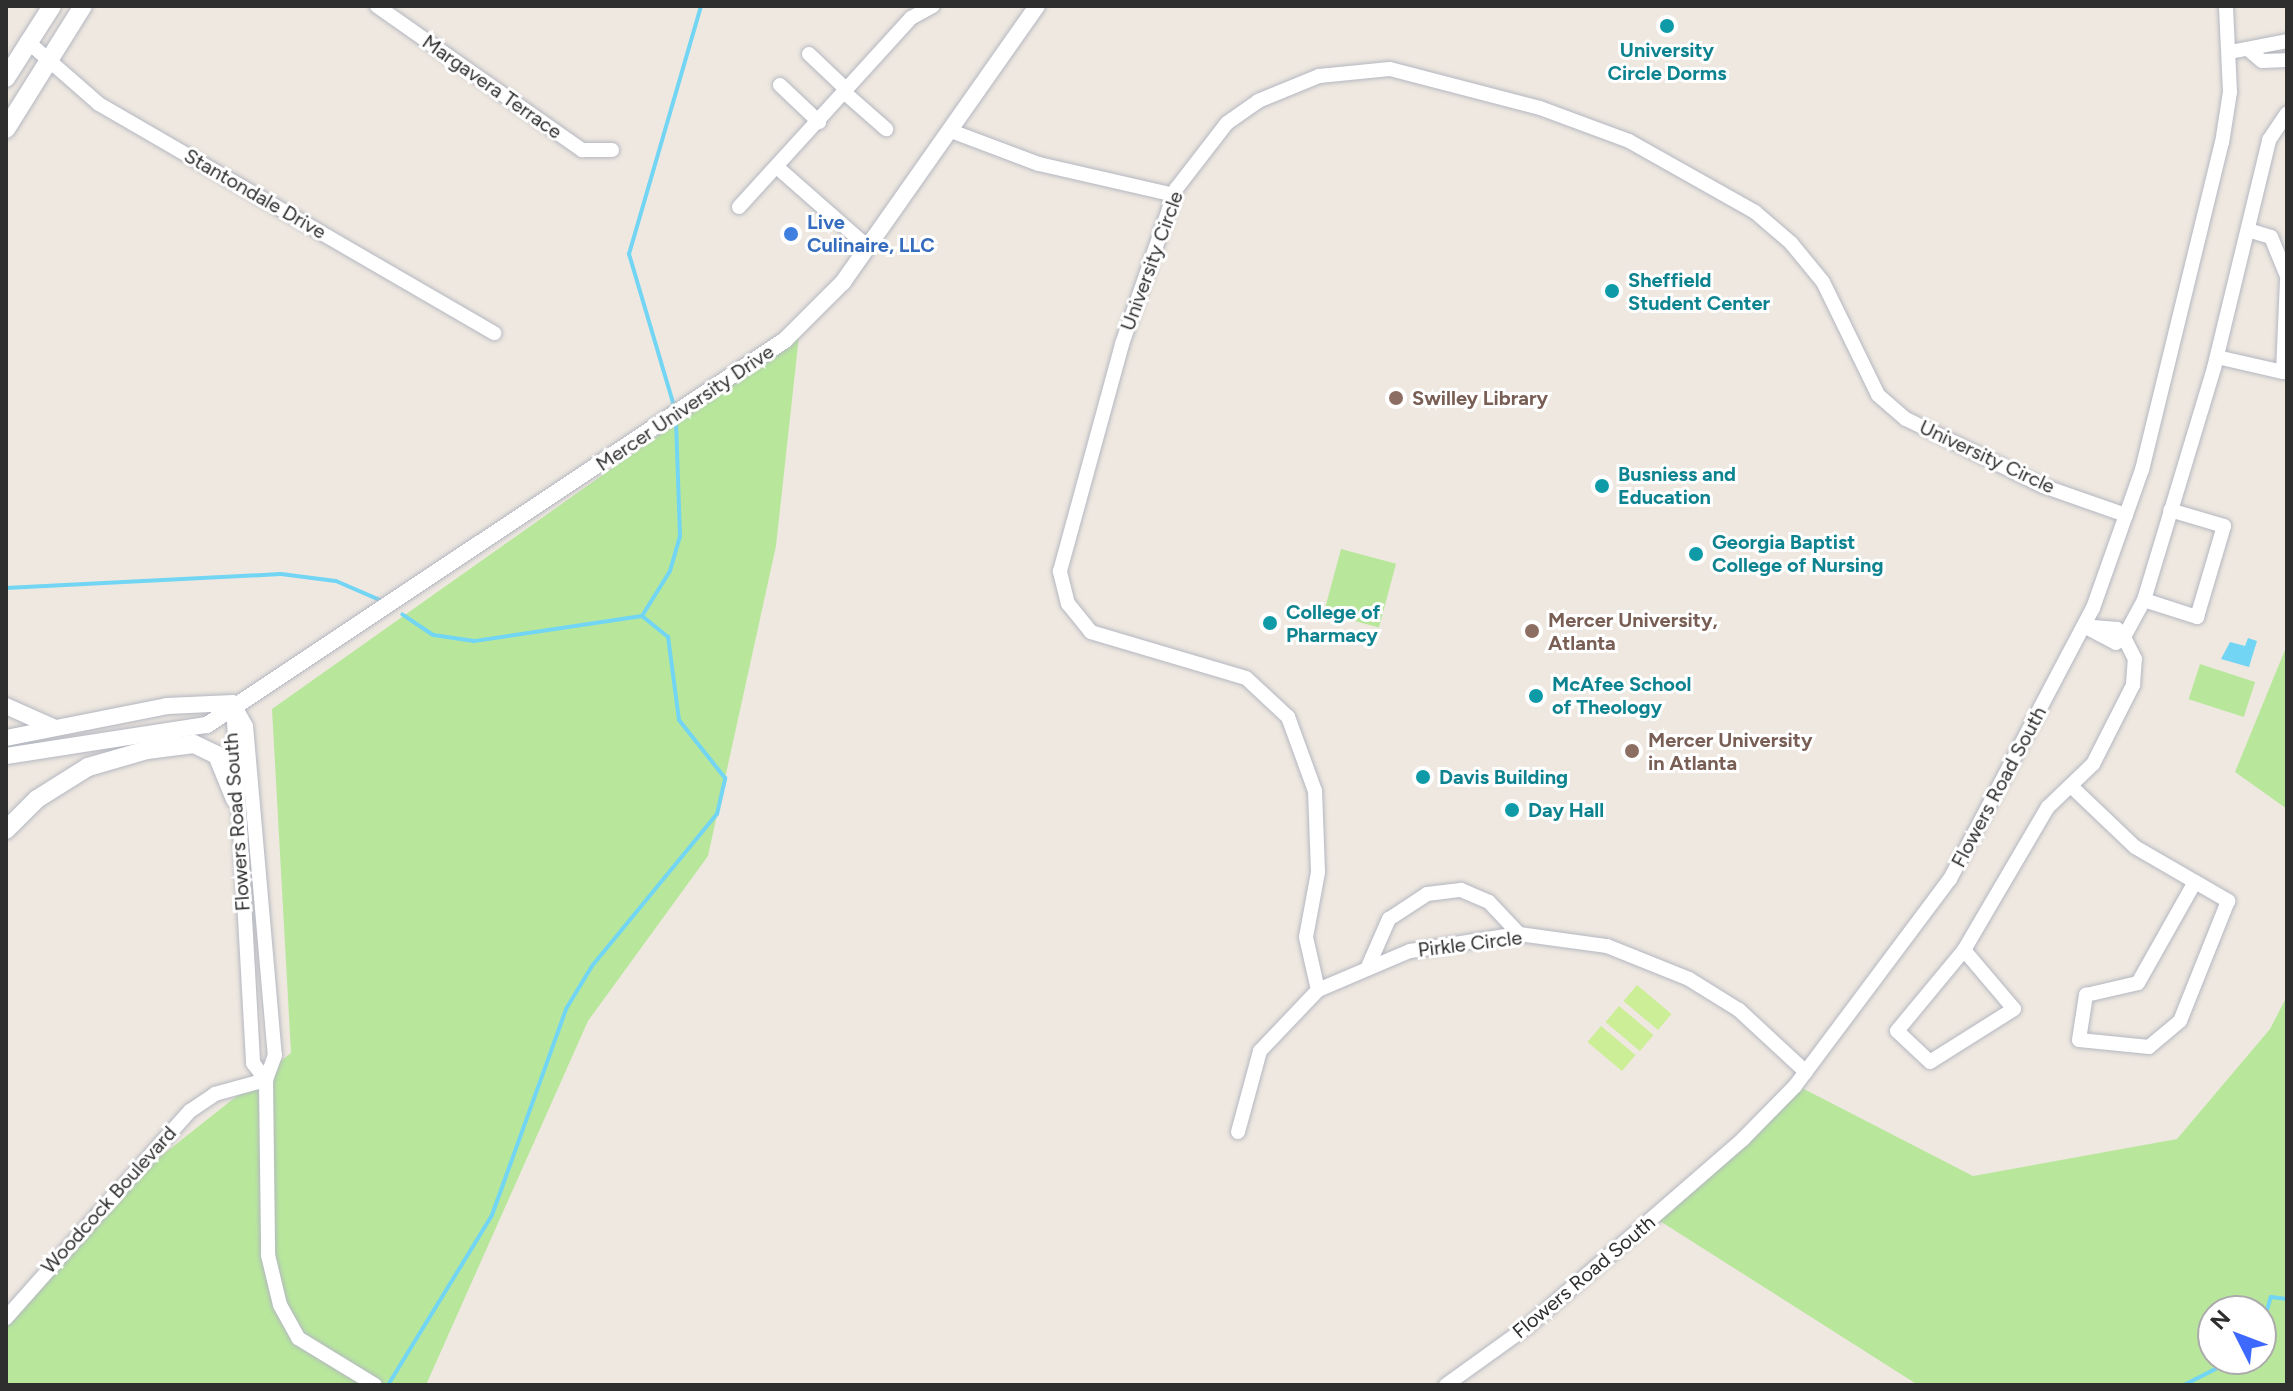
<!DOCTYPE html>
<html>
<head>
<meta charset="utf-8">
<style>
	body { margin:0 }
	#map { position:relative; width:2293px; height:1391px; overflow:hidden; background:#efe8e0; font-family:Figtree,sans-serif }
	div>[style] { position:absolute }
	.green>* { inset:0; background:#b8e79c; transform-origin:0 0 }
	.pitch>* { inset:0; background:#ccee97; transform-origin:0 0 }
	.water>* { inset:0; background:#71d5f3 }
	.stream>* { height:4px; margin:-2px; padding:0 2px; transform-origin:2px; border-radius:2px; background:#71d5f3 }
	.roads { filter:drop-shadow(0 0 2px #b4b7c1) drop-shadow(0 0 2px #b4b7c1) }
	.minor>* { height:14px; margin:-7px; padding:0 7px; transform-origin:7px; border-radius:7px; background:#fff }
	.tertiary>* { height:16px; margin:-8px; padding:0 8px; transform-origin:8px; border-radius:8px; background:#fff }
	.secondary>* { height:18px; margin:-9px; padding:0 9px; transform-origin:9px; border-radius:9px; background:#fff }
	.dots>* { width:22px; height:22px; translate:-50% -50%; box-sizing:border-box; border:4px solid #fff; border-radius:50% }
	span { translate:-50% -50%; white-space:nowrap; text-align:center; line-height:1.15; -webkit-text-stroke:6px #fff; paint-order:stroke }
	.culture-label { font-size:20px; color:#0d838f; font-weight:700 }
	.left { translate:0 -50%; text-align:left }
	.street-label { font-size:20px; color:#2e2e2e }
	.shop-label { font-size:20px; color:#366cbe; font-weight:700 }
	.education-label { font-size:20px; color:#785e54; font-weight:700 }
	.frame { position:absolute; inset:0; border:8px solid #2e2e2e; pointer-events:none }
	.north { position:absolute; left:2197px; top:1295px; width:80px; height:80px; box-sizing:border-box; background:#fff; border:2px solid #ababab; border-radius:50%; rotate:312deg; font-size:22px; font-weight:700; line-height:32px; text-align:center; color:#2e2e2e }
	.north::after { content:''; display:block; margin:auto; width:28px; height:36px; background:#3e69ff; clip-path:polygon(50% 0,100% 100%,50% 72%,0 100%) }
</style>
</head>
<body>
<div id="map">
	<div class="green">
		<i style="clip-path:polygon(799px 336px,776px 546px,708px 856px,588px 1021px,426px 1385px,6px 1385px,6px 1317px,97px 1207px,291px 1053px,272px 709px)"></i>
		<i style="left:1341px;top:549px;width:57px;height:66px;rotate:15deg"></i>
		<i style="clip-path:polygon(2287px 645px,2287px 809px,2235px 772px)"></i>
		<i style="left:2200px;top:664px;width:58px;height:37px;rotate:18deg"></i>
		<i style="clip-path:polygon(evenodd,2287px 996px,2287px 1385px,1918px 1385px,1652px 1216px,1800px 1087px,1973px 1176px,2177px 1139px,2270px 1029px,2287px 996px,2213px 1311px,2261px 1311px,2261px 1359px,2213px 1359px,2213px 1311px)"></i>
	</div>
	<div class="pitch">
		<i style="left:1637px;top:985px;width:45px;height:21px;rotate:40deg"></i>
		<i style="left:1619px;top:1006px;width:45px;height:21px;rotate:40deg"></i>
		<i style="left:1601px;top:1026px;width:45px;height:21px;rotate:40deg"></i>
	</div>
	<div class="water">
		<i style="clip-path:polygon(2248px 638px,2257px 641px,2249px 667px,2221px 659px,2230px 642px,2245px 646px)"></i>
	</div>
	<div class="stream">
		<i style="left:674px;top:406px;width:159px;rotate:-106.5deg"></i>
		<i style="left:629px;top:254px;width:258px;rotate:-73.8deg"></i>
		<i style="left:6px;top:588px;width:275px;rotate:-2.9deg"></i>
		<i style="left:281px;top:574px;width:55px;rotate:7.3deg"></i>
		<i style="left:336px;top:581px;width:50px;rotate:23.5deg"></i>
		<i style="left:642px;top:616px;width:53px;rotate:-58.1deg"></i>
		<i style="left:670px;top:571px;width:36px;rotate:-74deg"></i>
		<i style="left:680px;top:536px;width:117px;rotate:-92deg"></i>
		<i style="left:2261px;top:1331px;width:35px;rotate:-74deg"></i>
		<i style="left:2271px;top:1297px;width:16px;rotate:7deg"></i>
		<i style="left:388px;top:1385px;width:199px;rotate:-58.5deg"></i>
		<i style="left:492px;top:1215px;width:219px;rotate:-70.2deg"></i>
		<i style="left:566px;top:1009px;width:50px;rotate:-58.8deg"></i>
		<i style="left:592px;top:966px;width:197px;rotate:-50.6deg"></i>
		<i style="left:717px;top:814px;width:37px;rotate:-77deg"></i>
		<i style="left:725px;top:778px;width:74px;rotate:-128.4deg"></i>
		<i style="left:679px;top:720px;width:84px;rotate:-97.5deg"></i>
		<i style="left:668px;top:637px;width:33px;rotate:-141deg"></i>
		<i style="left:642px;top:616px;width:170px;rotate:171.5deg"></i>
		<i style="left:474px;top:641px;width:41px;rotate:-171.7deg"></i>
		<i style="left:433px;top:635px;width:37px;rotate:-146deg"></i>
		<i style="left:2184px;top:1385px;width:57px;rotate:-27deg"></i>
	</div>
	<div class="roads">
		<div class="minor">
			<i style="left:377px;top:6px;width:251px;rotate:35.1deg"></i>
			<i style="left:582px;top:150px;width:30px"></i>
			<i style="left:27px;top:41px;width:96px;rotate:41.2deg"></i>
			<i style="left:99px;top:104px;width:457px;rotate:30.1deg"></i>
			<i style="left:2248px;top:49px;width:18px;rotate:41deg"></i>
			<i style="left:2262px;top:61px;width:25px;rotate:-2deg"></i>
			<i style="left:2230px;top:52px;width:58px;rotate:-10.9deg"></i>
			<i style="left:809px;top:54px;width:52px;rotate:43.5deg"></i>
			<i style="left:780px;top:85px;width:54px;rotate:43.5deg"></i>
			<i style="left:845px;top:93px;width:55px;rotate:41.3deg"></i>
			<i style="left:951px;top:131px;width:94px;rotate:20.6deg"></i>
			<i style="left:1039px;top:164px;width:139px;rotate:12.9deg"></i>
			<i style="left:778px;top:168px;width:120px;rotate:41.3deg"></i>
			<i style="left:739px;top:207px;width:256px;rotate:-47.7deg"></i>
			<i style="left:911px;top:18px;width:25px;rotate:-29deg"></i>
			<i style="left:2248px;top:230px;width:24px;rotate:17deg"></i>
			<i style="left:2271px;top:237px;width:42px;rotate:67.7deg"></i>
			<i style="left:2217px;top:357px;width:68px;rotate:12.8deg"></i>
			<i style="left:2283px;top:372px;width:92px;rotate:-87.5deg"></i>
			<i style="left:2144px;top:600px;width:56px;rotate:17.8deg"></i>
			<i style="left:2197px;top:617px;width:95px;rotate:-73.5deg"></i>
			<i style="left:2224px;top:526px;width:56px;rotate:-163.5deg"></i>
			<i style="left:233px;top:703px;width:26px;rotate:61deg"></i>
			<i style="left:246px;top:726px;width:330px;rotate:85deg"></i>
			<i style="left:275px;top:1055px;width:27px;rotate:110deg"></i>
			<i style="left:266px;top:1080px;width:175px;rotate:89.3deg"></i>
			<i style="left:268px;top:1255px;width:51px;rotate:76.5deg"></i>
			<i style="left:280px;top:1305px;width:38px;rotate:61deg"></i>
			<i style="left:298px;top:1338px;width:90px;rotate:31.4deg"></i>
			<i style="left:233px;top:703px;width:361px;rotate:86.8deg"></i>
			<i style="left:253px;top:1063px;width:21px;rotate:53deg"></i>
			<i style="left:2072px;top:787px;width:87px;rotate:43.6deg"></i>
			<i style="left:2135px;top:847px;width:108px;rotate:30.1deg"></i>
			<i style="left:2228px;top:901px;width:129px;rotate:111.8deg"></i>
			<i style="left:2180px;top:1021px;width:40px;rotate:140deg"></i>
			<i style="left:2149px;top:1047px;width:70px;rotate:-174.3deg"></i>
			<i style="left:2079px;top:1040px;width:46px;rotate:-81.2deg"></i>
			<i style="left:2086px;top:995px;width:53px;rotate:-13deg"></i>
			<i style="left:2138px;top:983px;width:116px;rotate:-60.6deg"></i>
			<i style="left:1964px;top:950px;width:77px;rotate:49.7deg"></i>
			<i style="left:2014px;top:1009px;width:99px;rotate:147.8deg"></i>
			<i style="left:1930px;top:1062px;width:45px;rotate:-136.8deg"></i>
			<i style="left:1897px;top:1031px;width:105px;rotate:-50.4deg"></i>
			<i style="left:1964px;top:950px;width:166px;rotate:-59.6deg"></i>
			<i style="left:2048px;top:807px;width:62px;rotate:-43.7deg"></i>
			<i style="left:2093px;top:764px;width:89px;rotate:-63.1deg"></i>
			<i style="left:2133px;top:685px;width:26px;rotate:-86deg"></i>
			<i style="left:2135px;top:659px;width:25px;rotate:-117deg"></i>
			<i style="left:2124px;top:637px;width:11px;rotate:-131deg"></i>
			<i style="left:2117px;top:629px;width:33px;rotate:-175deg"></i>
			<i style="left:2084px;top:626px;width:36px;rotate:28deg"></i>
			<i style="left:2116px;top:643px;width:10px;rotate:-37deg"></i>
			<i style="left:2124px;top:637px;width:42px;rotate:-61.6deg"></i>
			<i style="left:2144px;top:600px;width:242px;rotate:-73.2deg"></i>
			<i style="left:2214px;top:368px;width:235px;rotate:-76.4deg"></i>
			<i style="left:2269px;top:140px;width:32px;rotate:-56deg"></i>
			<i style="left:1367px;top:969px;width:55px;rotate:-66.3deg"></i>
			<i style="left:1389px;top:919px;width:45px;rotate:-33.3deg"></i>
			<i style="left:1427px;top:894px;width:34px;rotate:-7deg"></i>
			<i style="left:1461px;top:890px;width:30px;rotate:23deg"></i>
			<i style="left:1489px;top:902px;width:44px;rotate:46.8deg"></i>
			<i style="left:1318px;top:990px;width:54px;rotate:-102.8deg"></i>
			<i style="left:1306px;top:937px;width:66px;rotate:-79.5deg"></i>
			<i style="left:1318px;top:872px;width:81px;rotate:-92.1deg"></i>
			<i style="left:1315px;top:791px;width:79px;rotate:-110deg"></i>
			<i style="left:1288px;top:717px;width:57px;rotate:-137.1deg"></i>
			<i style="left:1246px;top:678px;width:162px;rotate:-163.5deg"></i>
			<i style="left:1091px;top:632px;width:36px;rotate:-129deg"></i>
			<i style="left:1068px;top:604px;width:34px;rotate:-104deg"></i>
			<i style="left:1060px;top:571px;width:235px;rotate:-74.7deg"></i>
			<i style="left:1122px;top:344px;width:164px;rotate:-70.8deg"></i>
			<i style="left:1176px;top:189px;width:83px;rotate:-52.3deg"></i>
			<i style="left:1227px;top:123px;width:38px;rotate:-35deg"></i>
			<i style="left:1258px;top:101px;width:66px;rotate:-22.3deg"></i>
			<i style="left:1319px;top:76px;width:71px;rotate:-5.6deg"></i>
			<i style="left:1390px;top:69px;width:155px;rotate:14.6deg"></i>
			<i style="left:1540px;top:108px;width:95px;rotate:20.3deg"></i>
			<i style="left:1629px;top:141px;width:145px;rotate:29.4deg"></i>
			<i style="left:1755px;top:212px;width:48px;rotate:40.7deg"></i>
			<i style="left:1791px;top:243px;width:50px;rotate:50.6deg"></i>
			<i style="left:1823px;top:282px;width:126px;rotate:64deg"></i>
			<i style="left:1878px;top:395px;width:37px;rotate:41deg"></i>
			<i style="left:1906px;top:419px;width:153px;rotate:26.1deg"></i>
			<i style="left:2043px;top:486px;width:88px;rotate:19.3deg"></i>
			<i style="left:1238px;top:1132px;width:84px;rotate:-74.8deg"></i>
			<i style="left:1260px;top:1051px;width:84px;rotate:-46.4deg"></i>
			<i style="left:1318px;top:990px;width:100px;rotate:-23deg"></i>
			<i style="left:1410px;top:951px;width:110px;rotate:-8.9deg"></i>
			<i style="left:1519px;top:934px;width:89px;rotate:7.8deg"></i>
			<i style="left:1607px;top:946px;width:88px;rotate:21.9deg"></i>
			<i style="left:1689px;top:979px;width:59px;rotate:31.8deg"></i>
			<i style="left:1739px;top:1010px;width:91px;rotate:42.8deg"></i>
			<i style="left:6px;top:1318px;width:277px;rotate:-48.4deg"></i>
			<i style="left:190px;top:1111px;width:30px;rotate:-34deg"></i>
			<i style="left:215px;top:1094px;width:53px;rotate:-15.4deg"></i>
			<i style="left:1446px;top:1385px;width:101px;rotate:-35.7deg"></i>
			<i style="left:1528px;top:1326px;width:285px;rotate:-41deg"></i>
			<i style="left:1743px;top:1139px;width:74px;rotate:-45.5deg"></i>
			<i style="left:1795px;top:1086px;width:259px;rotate:-53.2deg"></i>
			<i style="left:1950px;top:879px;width:306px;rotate:-62.2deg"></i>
			<i style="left:2093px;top:608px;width:146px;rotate:-70.5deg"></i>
			<i style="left:2142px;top:470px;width:337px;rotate:-76.3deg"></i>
			<i style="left:2222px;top:143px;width:52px;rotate:-81.1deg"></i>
			<i style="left:2230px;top:92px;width:86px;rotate:-92.7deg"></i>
		</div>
		<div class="tertiary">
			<i style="left:6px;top:706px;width:51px;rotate:24.1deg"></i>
			<i style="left:6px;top:738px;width:164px;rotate:-11.2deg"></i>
			<i style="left:167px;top:706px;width:66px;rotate:-2.6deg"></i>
			<i style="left:6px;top:756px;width:203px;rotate:-8.8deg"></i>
			<i style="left:207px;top:725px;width:694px;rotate:-33.67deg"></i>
			<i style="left:785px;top:340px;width:82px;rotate:-45deg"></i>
			<i style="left:843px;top:282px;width:337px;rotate:-54.9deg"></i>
		</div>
		<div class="secondary">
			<i style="left:6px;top:78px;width:85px;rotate:-57.4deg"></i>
			<i style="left:6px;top:129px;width:145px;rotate:-58deg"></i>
			<i style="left:6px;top:830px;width:44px;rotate:-45deg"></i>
			<i style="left:37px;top:799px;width:60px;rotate:-32.1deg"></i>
			<i style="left:88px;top:767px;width:61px;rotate:-16.1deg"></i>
			<i style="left:147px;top:750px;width:47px;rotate:-7.3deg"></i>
			<i style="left:194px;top:744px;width:25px;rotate:26deg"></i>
			<i style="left:217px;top:755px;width:48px;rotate:67.8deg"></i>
		</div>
	</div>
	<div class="dots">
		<i style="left:1667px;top:26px;background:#0f9aa8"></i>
		<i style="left:791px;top:234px;background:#3f7fe0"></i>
		<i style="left:1612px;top:291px;background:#0f9aa8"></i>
		<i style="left:1396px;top:398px;background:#8d6e63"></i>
		<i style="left:1602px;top:486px;background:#0f9aa8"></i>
		<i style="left:1696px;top:554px;background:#0f9aa8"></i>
		<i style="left:1270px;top:623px;background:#0f9aa8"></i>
		<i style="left:1532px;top:631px;background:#8d6e63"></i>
		<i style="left:1536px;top:696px;background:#0f9aa8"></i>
		<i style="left:1632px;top:751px;background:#8d6e63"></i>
		<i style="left:1423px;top:777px;background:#0f9aa8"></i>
		<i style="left:1512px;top:810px;background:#0f9aa8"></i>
	</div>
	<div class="culture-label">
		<span style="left:1667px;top:62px">University<br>Circle Dorms</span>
		<span class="left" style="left:1628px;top:292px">Sheffield<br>Student Center</span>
		<span class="left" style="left:1618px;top:486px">Busniess and<br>Education</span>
		<span class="left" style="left:1712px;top:554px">Georgia Baptist<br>College of Nursing</span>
		<span class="left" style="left:1286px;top:624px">College of<br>Pharmacy</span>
		<span class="left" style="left:1552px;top:696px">McAfee School<br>of Theology</span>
		<span class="left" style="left:1439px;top:777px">Davis Building</span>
		<span class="left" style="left:1528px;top:810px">Day Hall</span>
	</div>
	<div class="street-label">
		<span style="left:492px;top:87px;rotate:35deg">Margavera Terrace</span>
		<span style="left:255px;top:194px;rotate:30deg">Stantondale Drive</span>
		<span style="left:1152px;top:261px;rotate:-70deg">University Circle</span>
		<span style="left:685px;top:408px;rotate:-34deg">Mercer University Drive</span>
		<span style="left:1987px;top:457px;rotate:25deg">University Circle</span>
		<span style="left:1999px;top:787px;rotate:-62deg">Flowers Road South</span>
		<span style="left:237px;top:822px;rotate:-94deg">Flowers Road South</span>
		<span style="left:1470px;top:944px;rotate:-7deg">Pirkle Circle</span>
		<span style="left:109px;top:1200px;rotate:-48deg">Woodcock Boulevard</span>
		<span style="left:1584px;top:1277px;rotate:-40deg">Flowers Road South</span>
	</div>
	<div class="shop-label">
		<span class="left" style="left:807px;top:234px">Live<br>Culinaire, LLC</span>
	</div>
	<div class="education-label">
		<span class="left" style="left:1412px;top:398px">Swilley Library</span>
		<span class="left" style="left:1548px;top:632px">Mercer University,<br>Atlanta</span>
		<span class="left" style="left:1648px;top:752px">Mercer University<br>in Atlanta</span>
	</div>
	<div class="frame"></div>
	<div class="north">N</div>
</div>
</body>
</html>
